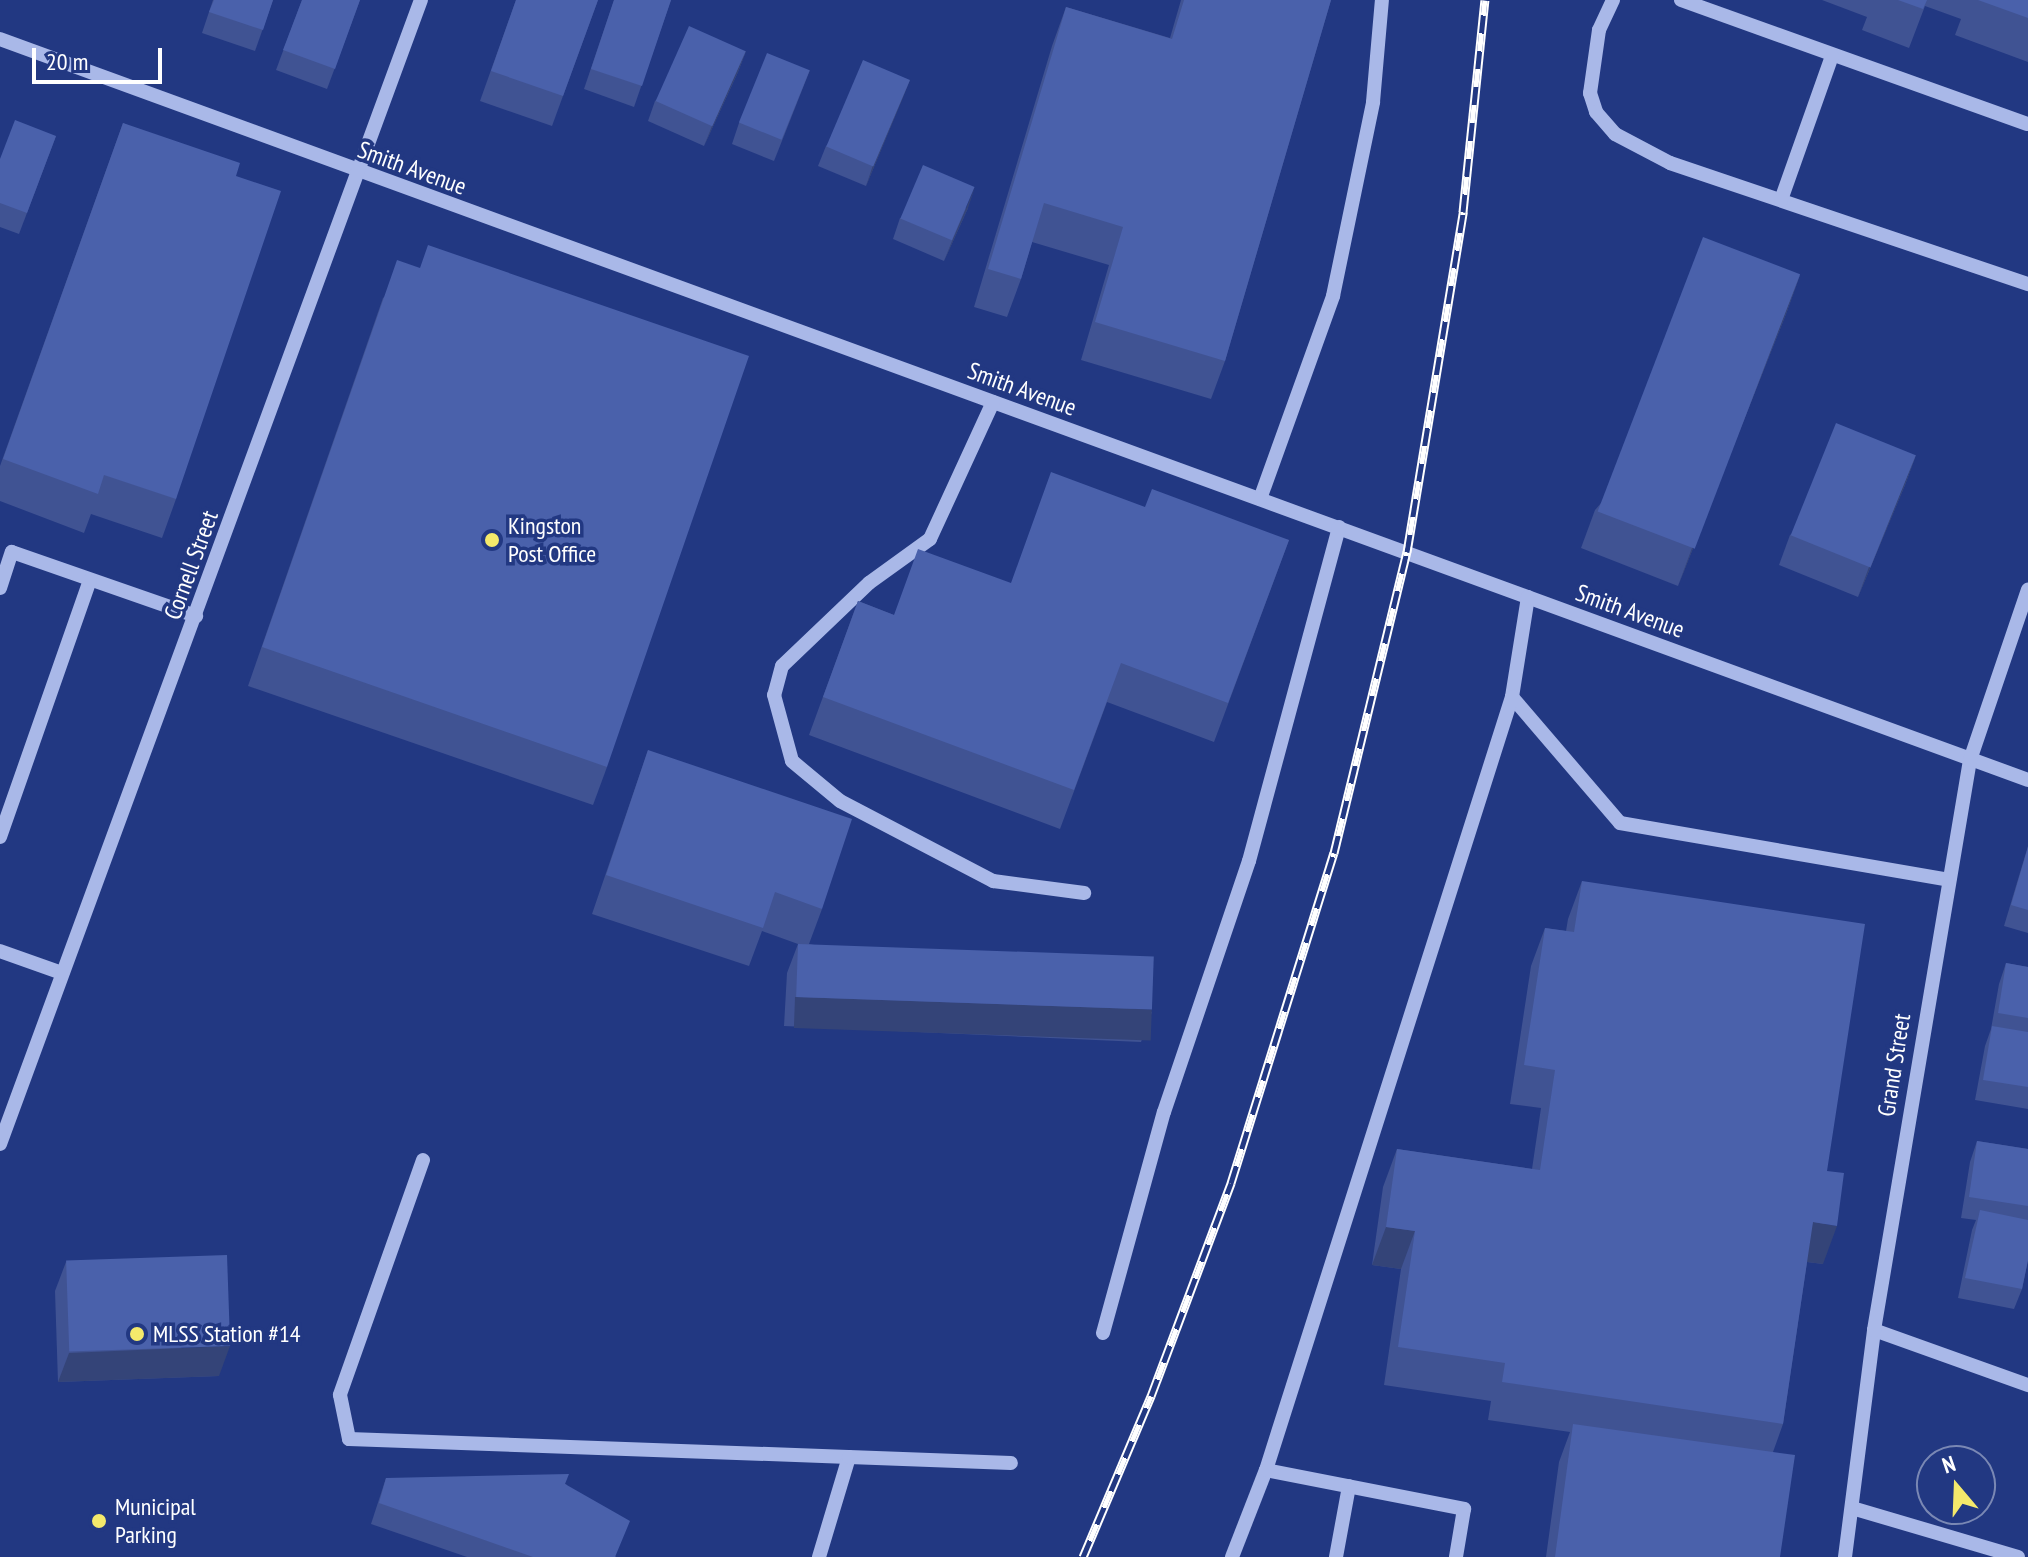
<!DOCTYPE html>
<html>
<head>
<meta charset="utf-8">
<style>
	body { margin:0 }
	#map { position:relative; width:2028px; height:1557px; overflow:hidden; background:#223882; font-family:"PT Sans Narrow",sans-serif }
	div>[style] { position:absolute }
	.minor>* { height:14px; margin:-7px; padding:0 7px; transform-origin:7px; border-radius:7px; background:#a9b8e8 }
	.rail>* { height:9px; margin-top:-4.5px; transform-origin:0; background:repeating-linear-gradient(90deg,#223882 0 18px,#fff 0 36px); box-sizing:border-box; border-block:2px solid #fff }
	.wall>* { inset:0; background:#405393 }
	.shaded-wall>* { inset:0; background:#344478; transform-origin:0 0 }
	.building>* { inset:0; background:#4a61ab; transform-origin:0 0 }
	.dots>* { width:22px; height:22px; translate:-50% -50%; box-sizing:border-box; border:4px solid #223882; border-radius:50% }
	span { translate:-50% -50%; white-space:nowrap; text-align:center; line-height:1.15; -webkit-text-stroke:7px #223882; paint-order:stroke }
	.street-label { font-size:24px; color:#fff }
	.poi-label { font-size:24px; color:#fff }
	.left { translate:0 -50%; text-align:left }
	.north { position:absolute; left:1916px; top:1445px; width:80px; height:80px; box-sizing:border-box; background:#223882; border:2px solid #7a88b4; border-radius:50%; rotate:341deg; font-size:22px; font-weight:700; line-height:32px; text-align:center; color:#fff }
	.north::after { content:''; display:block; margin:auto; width:28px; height:36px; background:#f4e96b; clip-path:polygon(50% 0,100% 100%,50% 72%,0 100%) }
	.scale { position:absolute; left:32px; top:48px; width:130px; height:36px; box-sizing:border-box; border:4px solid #fff; border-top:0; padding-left:10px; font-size:24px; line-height:28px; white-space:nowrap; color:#fff; -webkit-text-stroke:6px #223882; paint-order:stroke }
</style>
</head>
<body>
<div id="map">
	<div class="minor">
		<i style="left:1613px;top:0;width:33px;rotate:115deg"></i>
		<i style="left:1599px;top:30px;width:64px;rotate:98.1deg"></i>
		<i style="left:1590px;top:93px;width:20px;rotate:72deg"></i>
		<i style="left:1596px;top:112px;width:29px;rotate:49deg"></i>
		<i style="left:1615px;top:134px;width:62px;rotate:27.8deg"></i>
		<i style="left:1670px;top:163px;width:378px;rotate:18.7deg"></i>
		<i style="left:1681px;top:0;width:368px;rotate:19.7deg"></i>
		<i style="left:0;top:39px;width:2159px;rotate:20.07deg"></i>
		<i style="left:1781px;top:200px;width:153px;rotate:-70.5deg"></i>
		<i style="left:993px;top:402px;width:151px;rotate:114.7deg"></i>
		<i style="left:930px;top:539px;width:75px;rotate:144.2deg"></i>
		<i style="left:869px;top:583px;width:120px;rotate:136.3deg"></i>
		<i style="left:782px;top:666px;width:30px;rotate:105deg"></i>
		<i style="left:774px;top:695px;width:68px;rotate:74.7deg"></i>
		<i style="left:792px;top:761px;width:62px;rotate:39.8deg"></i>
		<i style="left:840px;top:801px;width:173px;rotate:27.6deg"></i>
		<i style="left:993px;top:881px;width:92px;rotate:7.5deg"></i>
		<i style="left:1260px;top:499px;width:216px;rotate:-70.2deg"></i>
		<i style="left:1333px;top:296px;width:198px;rotate:-78.3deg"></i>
		<i style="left:1373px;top:102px;width:102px;rotate:-85deg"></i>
		<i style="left:0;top:588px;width:38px;rotate:-72deg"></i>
		<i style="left:12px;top:552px;width:195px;rotate:19.2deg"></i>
		<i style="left:1528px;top:597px;width:101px;rotate:99.1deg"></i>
		<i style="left:1512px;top:697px;width:166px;rotate:49.4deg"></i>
		<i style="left:1620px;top:823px;width:334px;rotate:9.8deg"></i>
		<i style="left:0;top:837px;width:272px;rotate:-70.7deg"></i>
		<i style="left:0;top:951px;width:66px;rotate:19.5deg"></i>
		<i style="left:0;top:1144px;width:1219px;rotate:-69.8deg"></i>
		<i style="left:423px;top:1160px;width:249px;rotate:109.5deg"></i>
		<i style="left:340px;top:1395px;width:45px;rotate:78.4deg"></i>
		<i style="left:349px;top:1439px;width:500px;rotate:2.06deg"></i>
		<i style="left:1874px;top:1330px;width:164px;rotate:19.7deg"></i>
		<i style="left:1103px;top:1333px;width:229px;rotate:-74.6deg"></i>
		<i style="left:1164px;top:1112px;width:265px;rotate:-71.3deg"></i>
		<i style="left:1249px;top:861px;width:346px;rotate:-74.9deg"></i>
		<i style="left:1266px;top:1470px;width:811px;rotate:-72.35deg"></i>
		<i style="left:1852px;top:1508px;width:173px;rotate:16.4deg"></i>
		<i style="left:819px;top:1557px;width:104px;rotate:-73.3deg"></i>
		<i style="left:849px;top:1457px;width:162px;rotate:2.1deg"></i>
		<i style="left:1232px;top:1557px;width:93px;rotate:-68.7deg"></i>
		<i style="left:1266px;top:1470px;width:202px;rotate:11.1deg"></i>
		<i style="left:1464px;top:1509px;width:49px;rotate:99.5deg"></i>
		<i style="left:1336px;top:1557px;width:72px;rotate:-79.6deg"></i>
		<i style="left:1845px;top:1557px;width:229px;rotate:-82.7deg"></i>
		<i style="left:1874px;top:1330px;width:578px;rotate:-80.44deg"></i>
		<i style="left:1970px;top:760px;width:180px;rotate:-71.2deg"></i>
	</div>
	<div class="rail">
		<i style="left:1083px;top:1557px;width:175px;rotate:-67.1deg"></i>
		<i style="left:1151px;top:1396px;width:228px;rotate:-69.4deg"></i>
		<i style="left:1231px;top:1183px;width:346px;rotate:-72.7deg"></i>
		<i style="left:1334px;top:853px;width:310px;rotate:-76.4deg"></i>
		<i style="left:1407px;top:552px;width:345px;rotate:-80.6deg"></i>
		<i style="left:1463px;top:212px;width:213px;rotate:-84.1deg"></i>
	</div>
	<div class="wall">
		<i style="clip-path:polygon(213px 0,273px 0,255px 51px,202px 33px)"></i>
		<i style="clip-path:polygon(302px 0,360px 0,327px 89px,276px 70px)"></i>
		<i style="clip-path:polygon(516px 0,598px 0,552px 126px,480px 101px)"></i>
		<i style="clip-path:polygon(614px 0,671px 0,634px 107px,584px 89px)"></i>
		<i style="clip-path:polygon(1180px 0,1331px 0,1225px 361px,1211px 399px,1081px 360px,1109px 265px,1032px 242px,1021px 279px,1007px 317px,974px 307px,1052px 46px,1066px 7px,1170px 38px,1181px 0)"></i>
		<i style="clip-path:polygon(1822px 0,2028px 0,2028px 62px,1955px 35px,1961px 19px,1925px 6px,1909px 48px,1862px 30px,1867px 17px)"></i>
		<i style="clip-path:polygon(746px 51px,738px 72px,704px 146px,648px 121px,655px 101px)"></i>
		<i style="clip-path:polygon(810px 70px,774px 161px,732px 144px,739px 123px)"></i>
		<i style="clip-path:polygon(910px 80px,866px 186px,818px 166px,826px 146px)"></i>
		<i style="clip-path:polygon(123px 123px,236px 176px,176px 499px,162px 538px,91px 514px,84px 533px,0 501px,0 466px)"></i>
		<i style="clip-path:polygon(56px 136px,19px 234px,0 227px,0 159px)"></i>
		<i style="clip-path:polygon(968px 208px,944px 261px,893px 239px,900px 218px)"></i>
		<i style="clip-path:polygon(420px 268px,607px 767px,593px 805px,248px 686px,383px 298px)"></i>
		<i style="clip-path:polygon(1800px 275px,1786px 314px,1678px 586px,1581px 548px,1595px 510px)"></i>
		<i style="clip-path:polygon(1916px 455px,1905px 485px,1858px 597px,1779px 565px,1790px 535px)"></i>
		<i style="clip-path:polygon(1145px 507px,1289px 540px,1214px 742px,1107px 702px,1060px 829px,809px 735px,858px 601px,894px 615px,1011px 583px)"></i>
		<i style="clip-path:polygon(648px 750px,822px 909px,809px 944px,1152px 1012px,1141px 1042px,784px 1026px,787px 973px,798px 944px,762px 931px,749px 966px,592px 914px)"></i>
		<i style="clip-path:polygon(2028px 846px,2028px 933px,2004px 926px)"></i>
		<i style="clip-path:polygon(1582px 881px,1827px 1171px,1823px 1264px,1807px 1262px,1783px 1424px,1773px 1452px,1780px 1557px,1546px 1557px,1559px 1462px,1570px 1432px,1488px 1420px,1491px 1401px,1384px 1385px,1401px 1269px,1372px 1265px,1383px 1187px,1397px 1149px,1532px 1169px,1541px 1108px,1510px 1104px,1531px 966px,1545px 928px,1566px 931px,1568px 919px)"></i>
		<i style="clip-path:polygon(2006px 963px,2028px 967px,2028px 1109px,1975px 1100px,1985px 1046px,1991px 1029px,1999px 984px)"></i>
		<i style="clip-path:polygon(1977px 1141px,2028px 1149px,2028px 1260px,2022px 1289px,2014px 1309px,1958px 1298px,1972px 1230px,1976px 1220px,1961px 1218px,1970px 1162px)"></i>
		<i style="clip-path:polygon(66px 1262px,219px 1376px,58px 1382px,55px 1291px)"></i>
		<i style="clip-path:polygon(386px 1478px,566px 1484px,616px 1557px,467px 1557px,371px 1524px)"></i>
	</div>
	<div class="shaded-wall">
		<i style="clip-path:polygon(746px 51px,738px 72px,704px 146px,712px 126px)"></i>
		<i style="clip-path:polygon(910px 80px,902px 100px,866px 186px,873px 165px)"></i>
		<i style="clip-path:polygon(975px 187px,968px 208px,944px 261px,952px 241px)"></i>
		<i style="clip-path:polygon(1800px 275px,1786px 314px,1678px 586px,1692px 548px)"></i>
		<i style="clip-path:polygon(1916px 455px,1905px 485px,1858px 597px,1869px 567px)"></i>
		<i style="left:795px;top:997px;width:357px;height:31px;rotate:2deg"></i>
		<i style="clip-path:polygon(1813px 1222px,1837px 1226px,1823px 1264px,1799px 1261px)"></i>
		<i style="clip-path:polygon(1386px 1227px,1415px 1231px,1401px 1269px,1372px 1265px)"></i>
		<i style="clip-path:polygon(230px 1346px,219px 1376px,58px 1382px,69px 1353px)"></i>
	</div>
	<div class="building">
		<i style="clip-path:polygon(214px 0,273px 0,263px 30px,209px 12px)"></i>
		<i style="clip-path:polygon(302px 0,360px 0,335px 69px,283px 50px)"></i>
		<i style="clip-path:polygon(516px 0,598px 0,563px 96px,491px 71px)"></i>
		<i style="clip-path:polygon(614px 0,671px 0,642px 86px,591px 69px)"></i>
		<i style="clip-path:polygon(1184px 0,1331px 0,1225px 361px,1095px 322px,1123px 227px,1044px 203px,1021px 279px,988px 269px,1066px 7px,1172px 39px)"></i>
		<i style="clip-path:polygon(1898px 0,1927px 0,1923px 9px)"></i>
		<i style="clip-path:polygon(1978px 0,2028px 0,2028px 18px)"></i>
		<i style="left:689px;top:26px;width:62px;height:82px;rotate:24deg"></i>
		<i style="left:767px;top:53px;width:46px;height:75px;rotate:22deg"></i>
		<i style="left:863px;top:60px;width:51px;height:94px;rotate:23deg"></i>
		<i style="clip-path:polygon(15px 120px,56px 136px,27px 213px,0 203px,0 159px)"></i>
		<i style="clip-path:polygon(123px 123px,240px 163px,236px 176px,281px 191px,176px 499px,104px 475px,98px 494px,3px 459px)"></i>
		<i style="left:923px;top:165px;width:56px;height:58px;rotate:23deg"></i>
		<i style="left:1703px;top:237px;width:104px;height:294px;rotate:21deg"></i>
		<i style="clip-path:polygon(428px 245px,749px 356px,607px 767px,262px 647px,397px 260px,420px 268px)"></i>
		<i style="left:1836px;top:423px;width:86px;height:121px;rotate:22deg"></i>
		<i style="clip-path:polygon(1051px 472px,1145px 507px,1152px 489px,1289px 540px,1228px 703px,1121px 663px,1074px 790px,823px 697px,858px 601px,894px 615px,918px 549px,1011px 583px)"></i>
		<i style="clip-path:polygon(648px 750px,852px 819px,822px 909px,775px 892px,763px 928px,606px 875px)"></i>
		<i style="clip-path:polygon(2028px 847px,2028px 910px,2011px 905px)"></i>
		<i style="clip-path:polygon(1582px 881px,1865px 924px,1827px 1171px,1844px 1173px,1837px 1226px,1813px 1222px,1783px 1424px,1502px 1382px,1505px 1363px,1398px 1347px,1415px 1231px,1386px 1227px,1397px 1149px,1540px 1170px,1555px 1070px,1524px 1065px,1545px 928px,1574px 932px)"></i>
		<i style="left:798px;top:944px;width:356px;height:53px;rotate:2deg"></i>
		<i style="clip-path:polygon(2006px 963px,2028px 967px,2028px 1018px,1998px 1013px)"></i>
		<i style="clip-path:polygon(1992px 1026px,2028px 1032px,2028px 1087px,1983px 1080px)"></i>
		<i style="clip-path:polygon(1977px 1141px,2028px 1149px,2028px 1206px,1969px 1197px)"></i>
		<i style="clip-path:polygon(1980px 1210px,2028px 1220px,2028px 1260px,2022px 1289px,1965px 1278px)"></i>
		<i style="left:227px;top:1255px;width:91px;height:161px;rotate:88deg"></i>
		<i style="clip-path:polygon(1573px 1424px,1795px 1455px,1780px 1557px,1555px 1557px)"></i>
		<i style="clip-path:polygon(569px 1474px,565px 1484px,630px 1521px,615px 1557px,533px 1557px,379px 1503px,386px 1478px)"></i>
	</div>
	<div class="dots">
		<i style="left:492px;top:540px;background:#f4e96b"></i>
		<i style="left:137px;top:1334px;background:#f4e96b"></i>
		<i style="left:99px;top:1521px;background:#f4e96b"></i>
	</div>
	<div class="street-label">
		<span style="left:412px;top:168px;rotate:20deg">Smith Avenue</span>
		<span style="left:1022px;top:389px;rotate:20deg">Smith Avenue</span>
		<span style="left:191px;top:565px;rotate:-70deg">Cornell Street</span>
		<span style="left:1630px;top:611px;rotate:20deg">Smith Avenue</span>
		<span style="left:1894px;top:1065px;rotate:-81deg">Grand Street</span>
	</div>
	<div class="poi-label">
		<span class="left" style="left:508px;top:540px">Kingston<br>Post Office</span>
		<span class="left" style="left:153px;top:1334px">MLSS Station #14</span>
		<span class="left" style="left:115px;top:1521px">Municipal<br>Parking</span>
	</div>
	<div class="north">N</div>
	<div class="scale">20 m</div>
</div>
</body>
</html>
